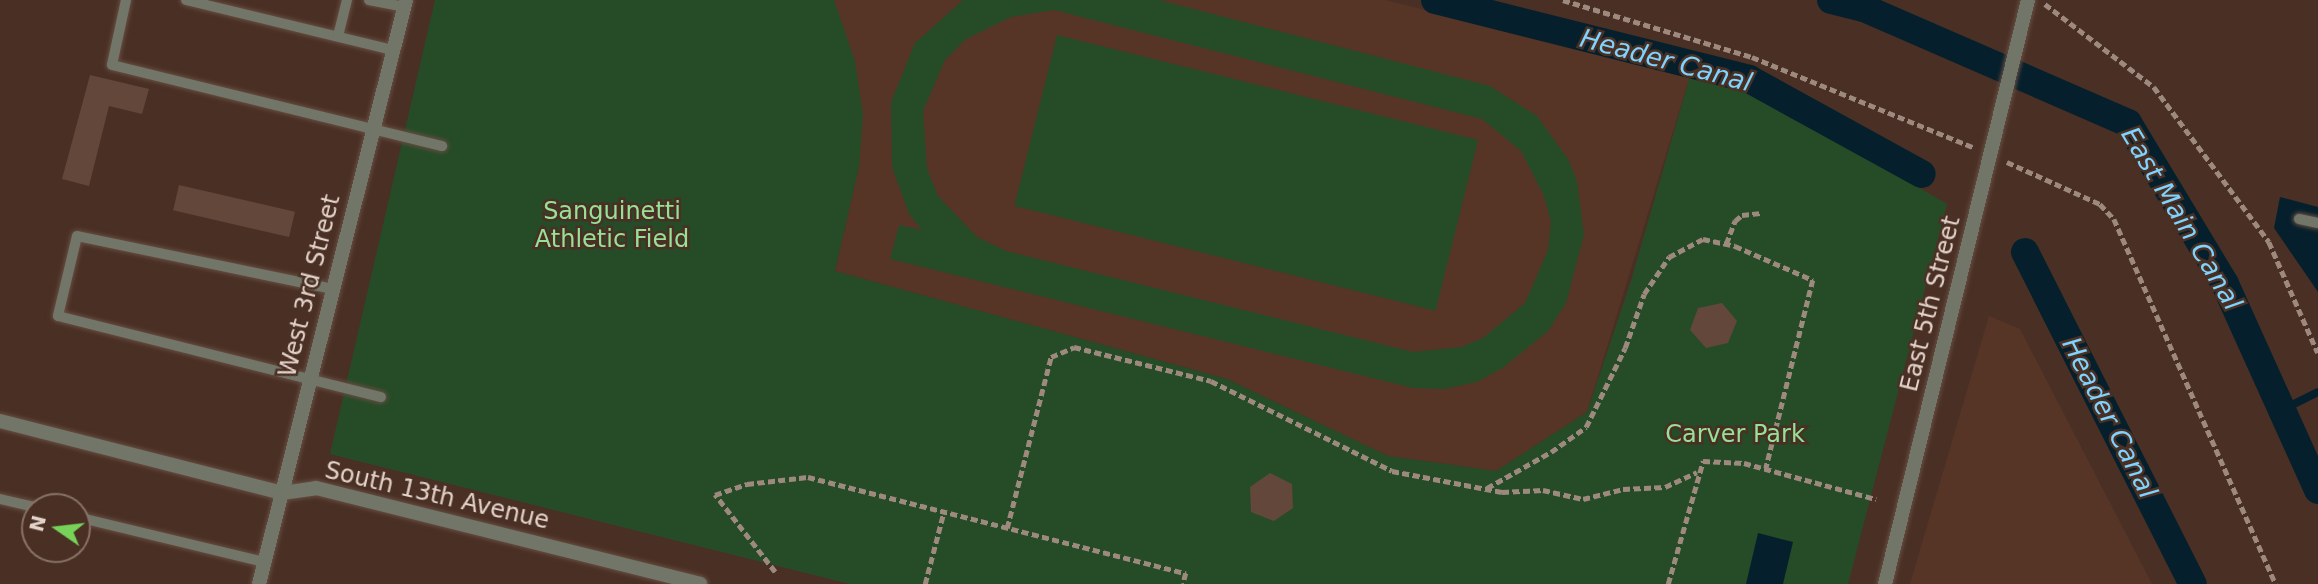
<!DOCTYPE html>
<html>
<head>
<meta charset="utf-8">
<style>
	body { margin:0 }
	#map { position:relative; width:2318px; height:584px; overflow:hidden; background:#4a3024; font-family:"DejaVu Sans",sans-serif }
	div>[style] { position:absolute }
	.built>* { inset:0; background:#563526 }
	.green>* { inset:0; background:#264c27; transform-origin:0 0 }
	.water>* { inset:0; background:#05202c }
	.stream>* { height:8px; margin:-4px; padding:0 4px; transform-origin:4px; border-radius:4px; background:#05202c }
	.canal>* { height:28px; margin:-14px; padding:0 14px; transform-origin:14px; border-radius:14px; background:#05202c }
	.building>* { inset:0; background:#62473a; transform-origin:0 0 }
	.path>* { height:4.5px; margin-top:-2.25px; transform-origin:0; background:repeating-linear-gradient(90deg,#9e897f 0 7px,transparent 0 10.5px) }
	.roads { filter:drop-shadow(0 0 2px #664d42) drop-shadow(0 0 2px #664d42) }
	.service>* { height:10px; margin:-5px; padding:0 5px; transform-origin:5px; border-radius:5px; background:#727669 }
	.minor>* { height:14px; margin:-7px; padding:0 7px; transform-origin:7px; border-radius:7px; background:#727669 }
	.tertiary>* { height:14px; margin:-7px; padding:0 7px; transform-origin:7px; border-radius:7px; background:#727669 }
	span { translate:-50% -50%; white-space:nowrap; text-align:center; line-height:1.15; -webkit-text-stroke:5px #4a3024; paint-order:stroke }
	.park-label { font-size:24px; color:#96e196 }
	.street-label { font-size:24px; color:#e3d2ca }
	.water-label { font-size:26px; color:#7ed4fe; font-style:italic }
	.north { position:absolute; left:21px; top:493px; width:70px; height:70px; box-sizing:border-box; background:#4a3024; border:2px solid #877166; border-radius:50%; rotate:284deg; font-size:19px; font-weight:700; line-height:28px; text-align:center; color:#e3d2ca }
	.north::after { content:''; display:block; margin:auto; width:24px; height:32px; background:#77d25a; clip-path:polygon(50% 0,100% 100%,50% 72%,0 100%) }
</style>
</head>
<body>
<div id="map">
	<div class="built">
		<i style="clip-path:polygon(834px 0,1385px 0,1690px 76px,1587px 412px,1496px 471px,1388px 456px,1227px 379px,835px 271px,859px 167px)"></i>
		<i style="clip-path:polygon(1989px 316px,2020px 329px,2152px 584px,1910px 584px)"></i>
	</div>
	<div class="green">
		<i style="clip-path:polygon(435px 0,834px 0,855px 61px,863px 114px,859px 167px,835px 271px,1227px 379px,1388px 456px,1496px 471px,1587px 412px,1631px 281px,1690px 76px,1750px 90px,1947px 204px,1848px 584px,850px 584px,330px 454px)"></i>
		<i style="clip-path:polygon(evenodd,963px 0,1159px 0,1490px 86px,1537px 116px,1568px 159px,1577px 181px,1584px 235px,1566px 303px,1548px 331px,1504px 367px,1477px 382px,1444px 389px,1413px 388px,890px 259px,899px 225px,922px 230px,909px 214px,892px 167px,891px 102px,915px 43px,963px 0,1054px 10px,1482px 119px,1521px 151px,1544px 196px,1551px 222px,1548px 250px,1525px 303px,1483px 338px,1461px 347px,1413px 352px,1006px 251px,977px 237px,938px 196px,927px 169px,923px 111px,945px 60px,966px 39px,1011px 17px,1054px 10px)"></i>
		<i style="left:1057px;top:35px;width:434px;height:176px;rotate:14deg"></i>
	</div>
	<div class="water">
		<i style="clip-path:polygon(2280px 197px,2318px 207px,2318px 292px,2274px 228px)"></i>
		<i style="clip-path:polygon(1758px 533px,1793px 542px,1783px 584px,1746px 584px)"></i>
	</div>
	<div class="stream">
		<i style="left:2282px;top:410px;width:40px;rotate:-26.6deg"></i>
	</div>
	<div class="canal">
		<i style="left:1435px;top:0;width:324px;rotate:14.1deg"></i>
		<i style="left:1749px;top:79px;width:197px;rotate:28.8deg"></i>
		<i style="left:1831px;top:0;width:36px;rotate:14deg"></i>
		<i style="left:1866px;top:9px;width:286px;rotate:23.5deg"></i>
		<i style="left:2128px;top:123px;width:188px;rotate:58.9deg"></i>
		<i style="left:2225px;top:284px;width:226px;rotate:65.7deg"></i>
		<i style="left:2025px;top:252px;width:372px;rotate:63.2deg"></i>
	</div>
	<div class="building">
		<i style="clip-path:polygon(90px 75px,149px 89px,142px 114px,109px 106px,89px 186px,62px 179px)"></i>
		<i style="left:179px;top:185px;width:119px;height:26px;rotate:13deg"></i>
		<i style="clip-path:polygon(1722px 303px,1737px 321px,1728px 343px,1706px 348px,1690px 330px,1698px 308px)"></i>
		<i style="clip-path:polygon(1270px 473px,1292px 484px,1293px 508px,1274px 521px,1251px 512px,1250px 487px)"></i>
	</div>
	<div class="path">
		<i style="left:1563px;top:0;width:197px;rotate:16.8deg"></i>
		<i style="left:1752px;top:57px;width:239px;rotate:22.2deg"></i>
		<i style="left:2045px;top:4px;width:137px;rotate:37.3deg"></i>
		<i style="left:2154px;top:87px;width:193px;rotate:53.4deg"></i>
		<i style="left:2269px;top:242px;width:121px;rotate:66.2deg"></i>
		<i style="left:2007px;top:162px;width:102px;rotate:24.3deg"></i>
		<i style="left:2100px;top:204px;width:21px;rotate:47deg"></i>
		<i style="left:2114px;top:219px;width:399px;rotate:66.1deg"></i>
		<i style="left:1726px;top:244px;width:25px;rotate:-69deg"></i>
		<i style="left:1735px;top:221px;width:9px;rotate:-41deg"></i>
		<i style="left:1742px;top:215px;width:18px;rotate:-6deg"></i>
		<i style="left:1487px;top:488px;width:73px;rotate:-29.4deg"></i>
		<i style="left:1551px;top:452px;width:43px;rotate:-35.5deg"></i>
		<i style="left:1586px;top:427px;width:88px;rotate:-63.7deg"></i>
		<i style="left:1625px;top:348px;width:57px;rotate:-70.6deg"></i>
		<i style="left:1644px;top:294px;width:45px;rotate:-56deg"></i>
		<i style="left:1669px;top:257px;width:38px;rotate:-28deg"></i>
		<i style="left:1703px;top:239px;width:33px;rotate:12deg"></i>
		<i style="left:1735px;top:246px;width:85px;rotate:23.6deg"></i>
		<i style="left:1813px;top:280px;width:194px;rotate:104deg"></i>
		<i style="left:1007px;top:528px;width:177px;rotate:-75.6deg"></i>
		<i style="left:1051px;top:357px;width:25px;rotate:-23deg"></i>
		<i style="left:1074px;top:347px;width:141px;rotate:13.9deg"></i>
		<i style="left:1211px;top:381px;width:202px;rotate:26.4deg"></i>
		<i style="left:1392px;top:471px;width:112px;rotate:10.8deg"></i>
		<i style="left:1502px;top:492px;width:41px;rotate:-2.8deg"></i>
		<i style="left:1543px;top:490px;width:41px;rotate:12.7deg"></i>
		<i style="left:1583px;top:499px;width:41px;rotate:-14deg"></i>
		<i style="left:1623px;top:489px;width:42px;rotate:-2.7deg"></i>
		<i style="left:1665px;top:487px;width:35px;rotate:-25deg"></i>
		<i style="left:775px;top:572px;width:98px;rotate:-127.9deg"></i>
		<i style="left:715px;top:495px;width:34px;rotate:-19deg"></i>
		<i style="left:747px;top:484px;width:61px;rotate:-6.5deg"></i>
		<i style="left:808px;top:477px;width:390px;rotate:14.3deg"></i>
		<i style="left:1186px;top:573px;width:11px;rotate:105deg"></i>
		<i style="left:925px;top:584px;width:75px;rotate:-75.4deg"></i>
		<i style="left:1668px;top:584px;width:128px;rotate:-74.1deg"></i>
		<i style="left:1703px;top:461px;width:41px;rotate:2.8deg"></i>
		<i style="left:1744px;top:463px;width:137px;rotate:15.3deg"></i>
	</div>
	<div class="roads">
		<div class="service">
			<i style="left:126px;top:0;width:66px;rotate:102.2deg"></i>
			<i style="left:112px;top:65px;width:340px;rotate:13.8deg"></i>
			<i style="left:186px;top:0;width:213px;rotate:13.6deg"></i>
			<i style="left:369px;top:0;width:36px;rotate:11deg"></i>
			<i style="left:338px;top:36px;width:37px;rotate:-76deg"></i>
			<i style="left:2299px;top:219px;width:19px;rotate:12deg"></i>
			<i style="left:333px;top:289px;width:261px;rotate:-168.3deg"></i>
			<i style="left:77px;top:236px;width:82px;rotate:103.4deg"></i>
			<i style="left:58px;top:316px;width:333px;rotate:14.1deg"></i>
			<i style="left:0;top:499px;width:36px;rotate:13deg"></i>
			<i style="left:77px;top:517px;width:193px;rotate:13.5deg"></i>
		</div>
		<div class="minor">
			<i style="left:0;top:421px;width:291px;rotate:14.3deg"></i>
			<i style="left:282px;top:493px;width:34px;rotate:-8deg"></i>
			<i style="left:316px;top:488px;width:396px;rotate:14deg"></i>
			<i style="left:1885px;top:584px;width:601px;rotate:-76.24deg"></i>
		</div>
		<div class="tertiary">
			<i style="left:259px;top:584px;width:602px;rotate:-75.87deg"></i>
		</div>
	</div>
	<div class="park-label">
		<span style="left:612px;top:226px">Sanguinetti<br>Athletic Field</span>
		<span style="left:1735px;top:435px">Carver Park</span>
	</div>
	<div class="street-label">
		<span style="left:310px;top:286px;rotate:-76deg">West 3rd Street</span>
		<span style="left:1931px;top:304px;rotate:-76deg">East 5th Street</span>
		<span style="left:437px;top:496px;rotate:13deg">South 13th Avenue</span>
	</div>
	<div class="water-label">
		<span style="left:1666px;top:61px;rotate:15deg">Header Canal</span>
		<span style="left:2181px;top:219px;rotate:59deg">East Main Canal</span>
		<span style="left:2109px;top:418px;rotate:63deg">Header Canal</span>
	</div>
	<div class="north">N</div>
</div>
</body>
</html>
